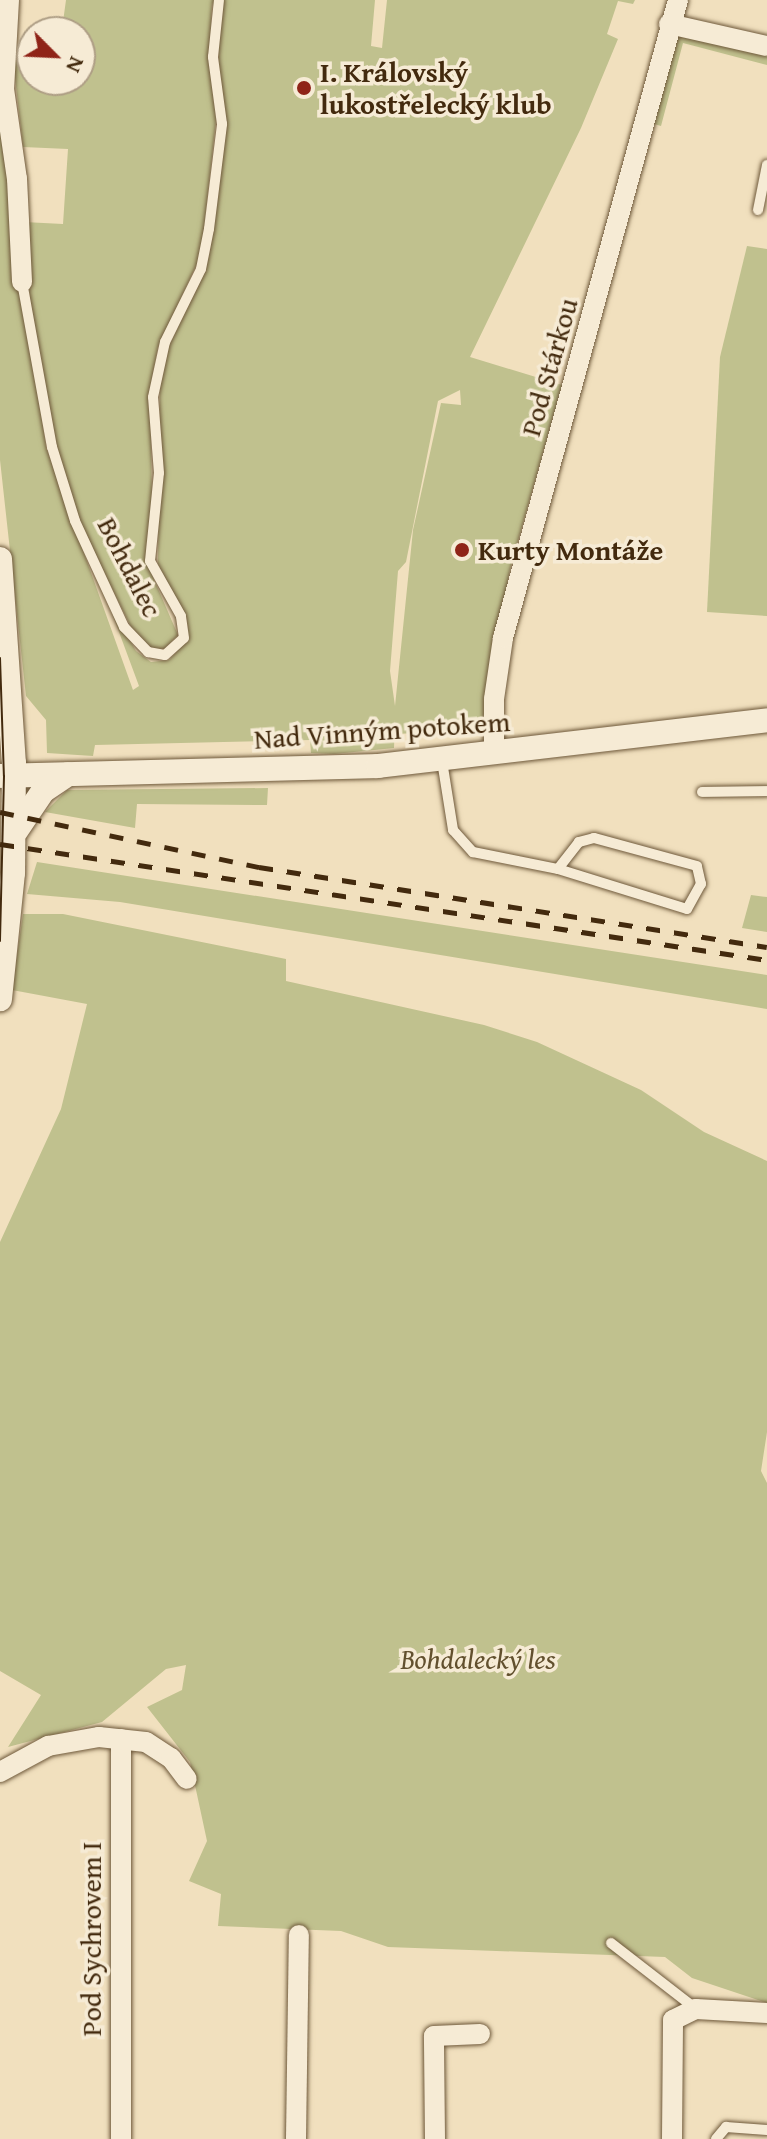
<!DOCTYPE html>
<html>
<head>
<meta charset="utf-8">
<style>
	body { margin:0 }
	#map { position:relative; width:767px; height:2139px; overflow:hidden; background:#f1e0be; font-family:"Gentium Book Plus",serif }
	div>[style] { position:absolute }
	.green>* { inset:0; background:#c0c18e }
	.roads { filter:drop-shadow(0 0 2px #6e583a) drop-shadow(0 0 2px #6e583a) }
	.service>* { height:10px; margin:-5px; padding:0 5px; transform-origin:5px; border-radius:5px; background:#f6ebd5 }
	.minor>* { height:20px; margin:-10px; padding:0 10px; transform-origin:10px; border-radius:10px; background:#f6ebd5 }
	.tertiary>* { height:24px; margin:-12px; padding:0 12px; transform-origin:12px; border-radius:12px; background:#f6ebd5 }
	.tram>* { height:2px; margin:-1px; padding:0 1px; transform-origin:1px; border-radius:1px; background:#432a0e }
	.rail>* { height:5px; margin-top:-2.5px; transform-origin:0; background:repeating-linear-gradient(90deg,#432a0e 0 14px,transparent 0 28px) }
	.dots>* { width:22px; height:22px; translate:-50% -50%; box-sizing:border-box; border:4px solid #f6ebd5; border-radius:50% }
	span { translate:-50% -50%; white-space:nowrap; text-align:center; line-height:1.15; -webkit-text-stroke:7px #f6ebd5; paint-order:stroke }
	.poi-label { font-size:28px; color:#432a0e; font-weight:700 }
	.left { translate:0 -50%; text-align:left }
	.street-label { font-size:28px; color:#432a0e }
	.park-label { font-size:28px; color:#62502e; font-style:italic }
	.north { position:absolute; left:16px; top:16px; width:80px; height:80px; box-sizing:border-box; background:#f6ebd5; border:2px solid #ae9e85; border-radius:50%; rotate:114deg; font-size:22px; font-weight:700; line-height:32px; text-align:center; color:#432a0e }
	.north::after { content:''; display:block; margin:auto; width:28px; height:36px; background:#8f2418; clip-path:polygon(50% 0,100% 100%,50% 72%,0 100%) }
</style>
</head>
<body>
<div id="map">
	<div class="green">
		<i style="clip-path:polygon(evenodd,66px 0,375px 0,371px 46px,382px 48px,387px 0,635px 0,633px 4px,618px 1px,607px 34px,618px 39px,581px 128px,470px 357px,562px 385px,510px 569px,481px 730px,395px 734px,395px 719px,394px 748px,334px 754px,311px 753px,310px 740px,95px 745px,93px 756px,47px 753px,46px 720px,26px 696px,0 460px,0 121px,46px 447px,133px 690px,139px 686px,106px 597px,136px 651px,151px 662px,169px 660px,189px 638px,187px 621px,158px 564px,160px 388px,168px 349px,209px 256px,221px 170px,218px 30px,212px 2px,209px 63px,216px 120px,201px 255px,158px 347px,150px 388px,152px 504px,146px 548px,149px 568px,178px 635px,165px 648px,154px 650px,132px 629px,77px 517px,54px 445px,31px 311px,24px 222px,63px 224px,68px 149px,23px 147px,13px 60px,32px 63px,32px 80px,80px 80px,80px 32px,62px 29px,66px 0,460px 390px,461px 405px,441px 403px,413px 530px,395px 706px,390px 671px,398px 571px,406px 562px,438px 401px,460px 390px)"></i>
		<i style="clip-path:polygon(682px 23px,767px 50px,767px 65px,683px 43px,661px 126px,647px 122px)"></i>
		<i style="clip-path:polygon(747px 246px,767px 249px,767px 616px,707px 612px,720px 357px)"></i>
		<i style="clip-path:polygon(268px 788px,267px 805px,137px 804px,135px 828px,45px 812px,67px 790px)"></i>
		<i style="clip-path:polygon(37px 862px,767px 975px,767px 1009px,120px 902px,27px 894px)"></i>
		<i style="clip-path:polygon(751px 895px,767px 897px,767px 932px,742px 928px)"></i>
		<i style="clip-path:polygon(23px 914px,63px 914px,286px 959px,286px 981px,484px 1025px,537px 1042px,641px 1090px,704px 1132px,767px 1161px,767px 1432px,761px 1471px,767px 1483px,767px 2003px,692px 1978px,665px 1957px,388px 1947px,341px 1931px,218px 1926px,221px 1894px,189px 1881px,207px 1841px,190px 1762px,147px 1707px,182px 1690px,186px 1665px,166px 1669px,102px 1722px,8px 1747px,41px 1695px,0 1671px,0 1242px,61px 1109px,87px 1004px,12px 990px)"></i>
	</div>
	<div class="roads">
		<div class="service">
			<i style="left:758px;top:210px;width:46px;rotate:-78.7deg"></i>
			<i style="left:22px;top:282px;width:168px;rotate:79.7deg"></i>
			<i style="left:52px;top:447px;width:77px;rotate:72.7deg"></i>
			<i style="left:75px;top:521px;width:117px;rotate:65.2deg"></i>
			<i style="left:124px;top:627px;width:35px;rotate:46deg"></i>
			<i style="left:148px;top:652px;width:17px;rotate:10deg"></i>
			<i style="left:165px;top:655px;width:25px;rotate:-42deg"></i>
			<i style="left:184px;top:638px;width:22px;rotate:-98deg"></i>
			<i style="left:181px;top:616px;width:63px;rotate:-119.4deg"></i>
			<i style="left:150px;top:561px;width:88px;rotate:-84.2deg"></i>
			<i style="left:159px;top:473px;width:76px;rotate:-94.5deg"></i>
			<i style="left:153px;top:397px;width:56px;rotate:-77.7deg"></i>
			<i style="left:165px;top:342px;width:81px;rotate:-63.7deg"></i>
			<i style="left:201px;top:269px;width:41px;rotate:-78.7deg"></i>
			<i style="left:209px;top:229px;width:106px;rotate:-82.9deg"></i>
			<i style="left:222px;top:124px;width:68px;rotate:-97.7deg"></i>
			<i style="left:213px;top:57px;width:57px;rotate:-84deg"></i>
			<i style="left:442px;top:761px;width:70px;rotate:80.9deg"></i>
			<i style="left:453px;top:830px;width:30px;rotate:48deg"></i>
			<i style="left:473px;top:852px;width:87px;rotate:11.3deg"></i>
			<i style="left:558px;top:869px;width:135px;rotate:17.2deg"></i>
			<i style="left:687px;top:909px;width:29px;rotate:-61deg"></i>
			<i style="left:701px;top:884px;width:18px;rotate:-103deg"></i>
			<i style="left:697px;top:866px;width:107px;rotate:-164.8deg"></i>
			<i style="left:594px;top:838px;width:16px;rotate:165deg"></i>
			<i style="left:579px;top:842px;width:34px;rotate:128deg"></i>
			<i style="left:702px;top:792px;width:65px;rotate:-0.9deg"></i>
			<i style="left:611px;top:1943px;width:108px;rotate:37.8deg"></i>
			<i style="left:716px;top:2139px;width:16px;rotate:-50deg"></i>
			<i style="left:726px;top:2127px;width:41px;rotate:4.2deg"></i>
		</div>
		<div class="minor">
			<i style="left:9px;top:0;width:89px;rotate:93.2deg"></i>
			<i style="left:4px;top:89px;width:91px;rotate:81.8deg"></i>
			<i style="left:17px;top:179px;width:103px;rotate:87.2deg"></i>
			<i style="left:669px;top:24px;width:100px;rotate:12.7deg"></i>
			<i style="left:494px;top:754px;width:55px;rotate:-90deg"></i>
			<i style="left:494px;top:699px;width:62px;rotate:-81.6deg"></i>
			<i style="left:503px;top:638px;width:662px;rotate:-74.66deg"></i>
			<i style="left:121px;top:1739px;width:400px;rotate:90deg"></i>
			<i style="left:0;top:1772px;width:55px;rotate:-28.4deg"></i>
			<i style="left:48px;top:1746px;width:52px;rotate:-10deg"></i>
			<i style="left:99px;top:1737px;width:47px;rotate:6.1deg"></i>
			<i style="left:146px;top:1742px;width:30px;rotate:33deg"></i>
			<i style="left:171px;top:1758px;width:26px;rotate:53deg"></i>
			<i style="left:296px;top:2139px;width:204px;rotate:-89.2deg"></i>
			<i style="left:435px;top:2139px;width:103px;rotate:-90.6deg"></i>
			<i style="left:434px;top:2036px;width:46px;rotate:-2.5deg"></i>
			<i style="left:672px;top:2139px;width:119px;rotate:-89.5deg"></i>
			<i style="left:673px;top:2020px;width:25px;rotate:-26deg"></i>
			<i style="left:696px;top:2009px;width:71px;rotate:3.2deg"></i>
		</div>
		<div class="tertiary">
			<i style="left:0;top:559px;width:204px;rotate:86.1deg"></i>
			<i style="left:14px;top:763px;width:110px;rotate:90.5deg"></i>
			<i style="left:13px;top:873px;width:127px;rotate:95.9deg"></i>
			<i style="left:0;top:776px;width:378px;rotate:-1.5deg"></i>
			<i style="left:378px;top:766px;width:392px;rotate:-6.7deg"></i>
			<i style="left:16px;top:831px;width:48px;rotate:-56deg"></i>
			<i style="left:43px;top:791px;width:30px;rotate:-34deg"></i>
		</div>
	</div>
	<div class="tram">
		<i style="left:0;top:658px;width:118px;rotate:88.1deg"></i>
		<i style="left:4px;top:776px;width:165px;rotate:91.4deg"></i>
	</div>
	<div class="rail">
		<i style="left:0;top:812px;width:265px;rotate:12deg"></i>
		<i style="left:259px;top:867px;width:514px;rotate:8.95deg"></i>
		<i style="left:0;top:844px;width:776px;rotate:8.6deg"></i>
	</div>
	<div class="dots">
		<i style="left:304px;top:88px;background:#8f2418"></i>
		<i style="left:462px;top:550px;background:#8f2418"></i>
	</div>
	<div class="poi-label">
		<span class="left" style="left:320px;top:88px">I. Královský<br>lukostřelecký klub</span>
		<span class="left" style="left:478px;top:550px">Kurty Montáže</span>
	</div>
	<div class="street-label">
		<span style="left:549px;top:367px;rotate:-74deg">Pod Stárkou</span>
		<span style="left:130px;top:567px;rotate:63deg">Bohdalec</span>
		<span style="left:382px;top:730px;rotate:-4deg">Nad Vinným potokem</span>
		<span style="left:91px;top:1939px;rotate:-90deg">Pod Sychrovem Ⅰ</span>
	</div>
	<div class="park-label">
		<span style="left:478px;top:1659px">Bohdalecký les</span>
	</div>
	<div class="north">N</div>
</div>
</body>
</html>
